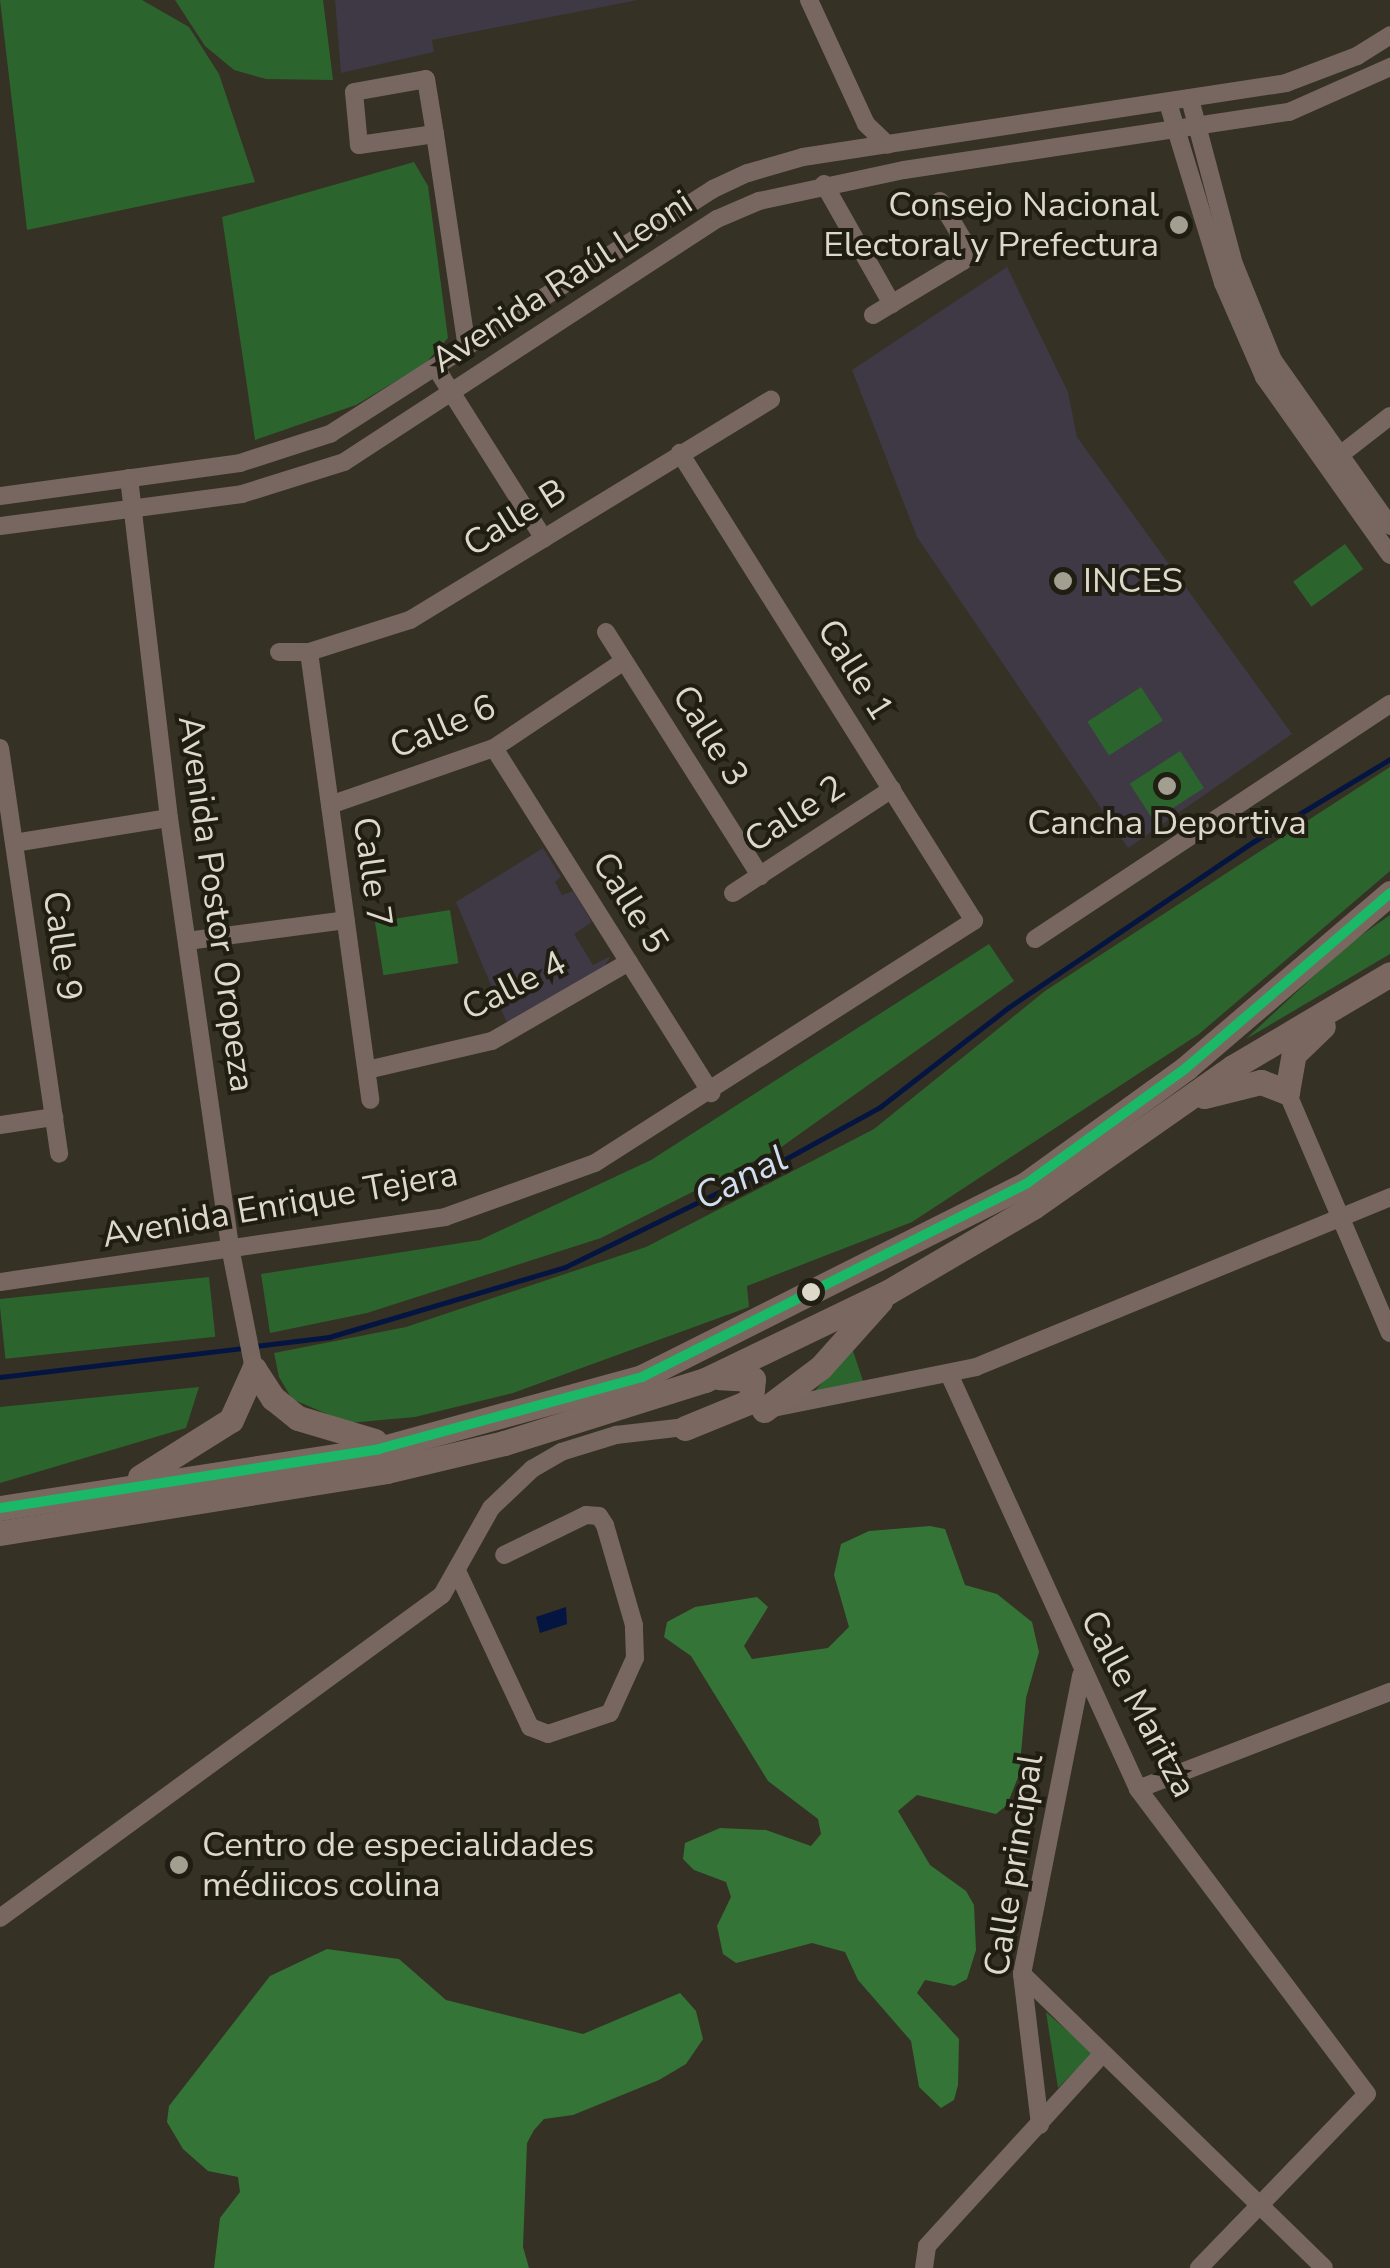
<!DOCTYPE html>
<html>
<head>
<meta charset="utf-8">
<style>
	body { margin:0 }
	#map { position:relative; width:1390px; height:2268px; overflow:hidden; background:#353124; font-family:"Nunito Sans",sans-serif }
	div>[style] { position:absolute }
	.education>* { inset:0; background:#3f3845 }
	.green>* { inset:0; background:#2c642e; transform-origin:0 0 }
	.forest>* { inset:0; background:#357437 }
	.water>* { inset:0; background:#051542 }
	.stream>* { height:5px; margin:-2.5px; padding:0 2.5px; transform-origin:2.5px; border-radius:2.5px; background:#051542 }
	.minor>* { height:18px; margin:-9px; padding:0 9px; transform-origin:9px; border-radius:9px; background:#776760 }
	.secondary>* { height:25px; margin:-12.5px; padding:0 12.5px; transform-origin:12.5px; border-radius:12.5px; background:#7a6860 }
	.bus-1>* { height:10px; margin:-5px; padding:0 5px; transform-origin:5px; border-radius:5px; background:#1ab867 }
	.dots>* { width:28px; height:28px; translate:-50% -50%; box-sizing:border-box; border:5px solid #201d12; border-radius:50% }
	span { translate:-50% -50%; white-space:nowrap; text-align:center; line-height:1.15; -webkit-text-stroke:8px #201d12; paint-order:stroke }
	.poi-label { font-size:35px; color:#ddd8ca }
	.right { translate:-100% -50%; text-align:right }
	.left { translate:0 -50%; text-align:left }
	.street-label { font-size:35px; color:#ddd8ca }
	.water-label { font-size:38px; color:#d1def2; font-style:italic }
</style>
</head>
<body>
<div id="map">
	<div class="education">
		<i style="clip-path:polygon(335px 0,638px 0,432px 40px,434px 52px,341px 73px)"></i>
		<i style="clip-path:polygon(1007px 267px,1068px 392px,1077px 437px,1292px 734px,1128px 848px,917px 537px,852px 370px)"></i>
		<i style="clip-path:polygon(543px 848px,561px 877px,555px 882px,562px 895px,573px 891px,592px 922px,574px 934px,593px 965px,611px 956px,601px 971px,507px 1023px,456px 902px)"></i>
	</div>
	<div class="green">
		<i style="clip-path:polygon(0 0,142px 0,189px 27px,219px 74px,255px 182px,27px 230px)"></i>
		<i style="clip-path:polygon(175px 0,323px 0,333px 80px,266px 79px,234px 70px,205px 46px)"></i>
		<i style="clip-path:polygon(414px 162px,428px 186px,448px 338px,426px 363px,356px 405px,255px 440px,222px 217px)"></i>
		<i style="left:1345px;top:544px;width:31px;height:64px;rotate:54deg"></i>
		<i style="left:1141px;top:687px;width:40px;height:64px;rotate:57deg"></i>
		<i style="left:1180px;top:751px;width:44px;height:60px;rotate:57deg"></i>
		<i style="clip-path:polygon(1390px 767px,1390px 871px,1199px 1034px,912px 1222px,747px 1286px,749px 1307px,513px 1393px,415px 1417px,348px 1423px,292px 1399px,279px 1377px,274px 1353px,406px 1327px,646px 1247px,874px 1129px,1045px 991px)"></i>
		<i style="left:450px;top:910px;width:54px;height:76px;rotate:81deg"></i>
		<i style="clip-path:polygon(1390px 915px,1390px 954px,1246px 1039px,1346px 946px)"></i>
		<i style="clip-path:polygon(989px 944px,1014px 981px,780px 1148px,601px 1238px,367px 1313px,270px 1333px,261px 1274px,480px 1240px,651px 1160px)"></i>
		<i style="left:209px;top:1277px;width:60px;height:211px;rotate:84deg"></i>
		<i style="clip-path:polygon(852px 1348px,864px 1384px,814px 1392px)"></i>
		<i style="clip-path:polygon(199px 1387px,186px 1428px,0 1483px,0 1407px)"></i>
		<i style="clip-path:polygon(1046px 2012px,1093px 2053px,1058px 2088px)"></i>
	</div>
	<div class="forest">
		<i style="clip-path:polygon(930px 1526px,945px 1529px,965px 1585px,997px 1594px,1032px 1622px,1039px 1652px,1026px 1698px,1019px 1775px,1007px 1805px,996px 1814px,917px 1795px,898px 1811px,930px 1865px,966px 1891px,974px 1905px,976px 1950px,967px 1979px,954px 1986px,925px 1980px,917px 1993px,959px 2039px,958px 2085px,954px 2100px,941px 2108px,919px 2087px,911px 2041px,858px 1980px,845px 1952px,812px 1943px,736px 1963px,723px 1954px,717px 1926px,731px 1897px,726px 1882px,694px 1870px,683px 1859px,685px 1843px,720px 1828px,766px 1830px,811px 1846px,821px 1834px,818px 1819px,768px 1781px,691px 1656px,664px 1637px,667px 1622px,695px 1607px,757px 1597px,768px 1607px,744px 1646px,752px 1659px,828px 1648px,849px 1627px,834px 1575px,841px 1544px,869px 1531px)"></i>
		<i style="clip-path:polygon(327px 1949px,399px 1959px,446px 2000px,583px 2034px,680px 1993px,696px 2011px,703px 2039px,686px 2064px,659px 2080px,573px 2115px,544px 2119px,534px 2130px,527px 2143px,523px 2247px,529px 2268px,214px 2268px,220px 2218px,240px 2192px,238px 2177px,208px 2171px,183px 2149px,167px 2122px,169px 2106px,270px 1976px)"></i>
	</div>
	<div class="water">
		<i style="clip-path:polygon(566px 1607px,567px 1624px,540px 1633px,536px 1617px)"></i>
	</div>
	<div class="stream">
		<i style="left:255px;top:1346px;width:75px;rotate:-6.9deg"></i>
		<i style="left:329px;top:1337px;width:246px;rotate:-16.5deg"></i>
		<i style="left:565px;top:1267px;width:239px;rotate:-26deg"></i>
		<i style="left:780px;top:1162px;width:114px;rotate:-28.8deg"></i>
		<i style="left:880px;top:1107px;width:163px;rotate:-37.8deg"></i>
		<i style="left:1009px;top:1007px;width:295px;rotate:-34.1deg"></i>
		<i style="left:1253px;top:842px;width:160px;rotate:-31.2deg"></i>
		<i style="left:0;top:1377px;width:246px;rotate:-6.8deg"></i>
	</div>
	<div class="minor">
		<i style="left:809px;top:0;width:136px;rotate:65.3deg"></i>
		<i style="left:866px;top:124px;width:30px;rotate:44deg"></i>
		<i style="left:1190px;top:99px;width:171px;rotate:75.1deg"></i>
		<i style="left:1234px;top:264px;width:104px;rotate:67.9deg"></i>
		<i style="left:1273px;top:360px;width:203px;rotate:54.8deg"></i>
		<i style="left:1168px;top:103px;width:188px;rotate:73deg"></i>
		<i style="left:1223px;top:283px;width:103px;rotate:66.4deg"></i>
		<i style="left:1264px;top:377px;width:218px;rotate:54.7deg"></i>
		<i style="left:435px;top:134px;width:77px;rotate:171.8deg"></i>
		<i style="left:359px;top:145px;width:53px;rotate:-95.4deg"></i>
		<i style="left:354px;top:92px;width:73px;rotate:-10.2deg"></i>
		<i style="left:426px;top:79px;width:56px;rotate:80.7deg"></i>
		<i style="left:435px;top:134px;width:216px;rotate:81.5deg"></i>
		<i style="left:824px;top:184px;width:138px;rotate:60.5deg"></i>
		<i style="left:873px;top:315px;width:105px;rotate:-31deg"></i>
		<i style="left:963px;top:261px;width:18px;rotate:-84deg"></i>
		<i style="left:965px;top:243px;width:49px;rotate:-120.8deg"></i>
		<i style="left:436px;top:368px;width:202px;rotate:57.7deg"></i>
		<i style="left:1331px;top:462px;width:75px;rotate:-37.9deg"></i>
		<i style="left:129px;top:478px;width:342px;rotate:83.3deg"></i>
		<i style="left:169px;top:818px;width:438px;rotate:81.9deg"></i>
		<i style="left:231px;top:1252px;width:119px;rotate:78.9deg"></i>
		<i style="left:0;top:496px;width:242px;rotate:-7.8deg"></i>
		<i style="left:240px;top:463px;width:95px;rotate:-17.9deg"></i>
		<i style="left:330px;top:434px;width:455px;rotate:-32.6deg"></i>
		<i style="left:713px;top:189px;width:38px;rotate:-25deg"></i>
		<i style="left:748px;top:173px;width:57px;rotate:-16.2deg"></i>
		<i style="left:803px;top:157px;width:489px;rotate:-8.7deg"></i>
		<i style="left:1286px;top:83px;width:76px;rotate:-20.8deg"></i>
		<i style="left:1357px;top:56px;width:39px;rotate:-32deg"></i>
		<i style="left:0;top:526px;width:244px;rotate:-7.5deg"></i>
		<i style="left:242px;top:494px;width:107px;rotate:-17.4deg"></i>
		<i style="left:344px;top:462px;width:445px;rotate:-33.1deg"></i>
		<i style="left:717px;top:219px;width:46px;rotate:-23.2deg"></i>
		<i style="left:759px;top:201px;width:148px;rotate:-12.1deg"></i>
		<i style="left:904px;top:170px;width:389px;rotate:-8.6deg"></i>
		<i style="left:1289px;top:112px;width:111px;rotate:-24deg"></i>
		<i style="left:606px;top:632px;width:289px;rotate:57.7deg"></i>
		<i style="left:279px;top:652px;width:30px"></i>
		<i style="left:309px;top:652px;width:106px;rotate:-17.6deg"></i>
		<i style="left:410px;top:620px;width:423px;rotate:-31.4deg"></i>
		<i style="left:309px;top:652px;width:452px;rotate:82.2deg"></i>
		<i style="left:0;top:748px;width:410px;rotate:81.7deg"></i>
		<i style="left:494px;top:748px;width:408px;rotate:57.8deg"></i>
		<i style="left:330px;top:805px;width:174px;rotate:-19.2deg"></i>
		<i style="left:494px;top:748px;width:156px;rotate:-33.8deg"></i>
		<i style="left:14px;top:843px;width:157px;rotate:-9.2deg"></i>
		<i style="left:733px;top:893px;width:190px;rotate:-33.2deg"></i>
		<i style="left:1035px;top:939px;width:426px;rotate:-33.5deg"></i>
		<i style="left:187px;top:941px;width:160px;rotate:-7.5deg"></i>
		<i style="left:367px;top:1070px;width:128px;rotate:-13.1deg"></i>
		<i style="left:492px;top:1041px;width:158px;rotate:-30deg"></i>
		<i style="left:1287px;top:1092px;width:262px;rotate:66.9deg"></i>
		<i style="left:0;top:1125px;width:55px;rotate:-8.4deg"></i>
		<i style="left:0;top:1282px;width:450px;rotate:-8.3deg"></i>
		<i style="left:445px;top:1217px;width:159px;rotate:-19.8deg"></i>
		<i style="left:595px;top:1163px;width:450px;rotate:-32.6deg"></i>
		<i style="left:974px;top:921px;width:553px;rotate:-122.14deg"></i>
		<i style="left:949px;top:1374px;width:456px;rotate:65.5deg"></i>
		<i style="left:1138px;top:1789px;width:381px;rotate:53.1deg"></i>
		<i style="left:1367px;top:2094px;width:242px;rotate:134deg"></i>
		<i style="left:768px;top:1409px;width:212px;rotate:-11.4deg"></i>
		<i style="left:976px;top:1367px;width:448px;rotate:-22.3deg"></i>
		<i style="left:458px;top:1573px;width:170px;rotate:64.9deg"></i>
		<i style="left:530px;top:1727px;width:19px;rotate:21deg"></i>
		<i style="left:548px;top:1734px;width:65px;rotate:-18.7deg"></i>
		<i style="left:610px;top:1713px;width:60px;rotate:-65.6deg"></i>
		<i style="left:635px;top:1658px;width:33px;rotate:-92deg"></i>
		<i style="left:634px;top:1625px;width:104px;rotate:-106.2deg"></i>
		<i style="left:605px;top:1525px;width:11px;rotate:-124deg"></i>
		<i style="left:599px;top:1516px;width:13px;rotate:-176deg"></i>
		<i style="left:586px;top:1515px;width:91px;rotate:154deg"></i>
		<i style="left:1138px;top:1789px;width:270px;rotate:-21.1deg"></i>
		<i style="left:0;top:1918px;width:547px;rotate:-36.16deg"></i>
		<i style="left:442px;top:1595px;width:100px;rotate:-60.6deg"></i>
		<i style="left:491px;top:1508px;width:57px;rotate:-43.6deg"></i>
		<i style="left:532px;top:1469px;width:34px;rotate:-30deg"></i>
		<i style="left:561px;top:1452px;width:58px;rotate:-17.2deg"></i>
		<i style="left:616px;top:1435px;width:79px;rotate:-6.6deg"></i>
		<i style="left:1022px;top:1974px;width:421px;rotate:44.2deg"></i>
		<i style="left:1040px;top:2125px;width:152px;rotate:-96.8deg"></i>
		<i style="left:1022px;top:1974px;width:304px;rotate:-78.8deg"></i>
		<i style="left:924px;top:2268px;width:22px;rotate:-82deg"></i>
		<i style="left:927px;top:2246px;width:261px;rotate:-47.6deg"></i>
	</div>
	<div class="secondary">
		<i style="left:1287px;top:1092px;width:39px;rotate:-80deg"></i>
		<i style="left:1294px;top:1054px;width:40px;rotate:-44deg"></i>
		<i style="left:1204px;top:1096px;width:59px;rotate:-13.8deg"></i>
		<i style="left:1261px;top:1082px;width:28px;rotate:21deg"></i>
		<i style="left:254px;top:1369px;width:35px;rotate:57deg"></i>
		<i style="left:273px;top:1398px;width:32px;rotate:39deg"></i>
		<i style="left:298px;top:1418px;width:80px;rotate:16.6deg"></i>
		<i style="left:764px;top:1410px;width:71px;rotate:-37deg"></i>
		<i style="left:821px;top:1367px;width:89px;rotate:-48.2deg"></i>
		<i style="left:685px;top:1428px;width:71px;rotate:-22.2deg"></i>
		<i style="left:751px;top:1401px;width:22px;rotate:-85deg"></i>
		<i style="left:753px;top:1379px;width:33px;rotate:-177deg"></i>
		<i style="left:140px;top:1477px;width:107px;rotate:-32.1deg"></i>
		<i style="left:231px;top:1420px;width:56px;rotate:-65.7deg"></i>
		<i style="left:0;top:1508px;width:384px;rotate:-8.8deg"></i>
		<i style="left:379px;top:1449px;width:273px;rotate:-15.3deg"></i>
		<i style="left:642px;top:1377px;width:430px;rotate:-26.7deg"></i>
		<i style="left:1026px;top:1184px;width:198px;rotate:-35.9deg"></i>
		<i style="left:1186px;top:1068px;width:269px;rotate:-40.6deg"></i>
		<i style="left:0;top:1533px;width:391px;rotate:-9.1deg"></i>
		<i style="left:386px;top:1471px;width:121px;rotate:-13.3deg"></i>
		<i style="left:504px;top:1443px;width:211px;rotate:-17.4deg"></i>
		<i style="left:705px;top:1380px;width:203px;rotate:-25.7deg"></i>
		<i style="left:888px;top:1292px;width:168px;rotate:-30.4deg"></i>
		<i style="left:1033px;top:1207px;width:244px;rotate:-35deg"></i>
		<i style="left:1233px;top:1067px;width:182px;rotate:-30.6deg"></i>
	</div>
	<div class="bus-1">
		<i style="left:0;top:1508px;width:384px;rotate:-8.8deg"></i>
		<i style="left:379px;top:1449px;width:273px;rotate:-15.3deg"></i>
		<i style="left:642px;top:1377px;width:430px;rotate:-26.7deg"></i>
		<i style="left:1026px;top:1184px;width:198px;rotate:-35.9deg"></i>
		<i style="left:1186px;top:1068px;width:269px;rotate:-40.6deg"></i>
	</div>
	<div class="dots">
		<i style="left:1179px;top:225px;background:#a29e90"></i>
		<i style="left:1063px;top:581px;background:#a29e90"></i>
		<i style="left:1167px;top:786px;background:#a29e90"></i>
		<i style="left:811px;top:1292px;background:#ddd8ca"></i>
		<i style="left:179px;top:1865px;background:#a29e90"></i>
	</div>
	<div class="poi-label">
		<span class="right" style="left:1159px;top:225px">Consejo Nacional<br>Electoral y Prefectura</span>
		<span class="left" style="left:1083px;top:581px">INCES</span>
		<span style="left:1167px;top:823px">Cancha Deportiva</span>
		<span class="left" style="left:202px;top:1865px">Centro de especialidades<br>médiicos colina</span>
	</div>
	<div class="street-label">
		<span style="left:562px;top:282px;rotate:-33deg">Avenida Raúl Leoni</span>
		<span style="left:515px;top:518px;rotate:-32deg">Calle B</span>
		<span style="left:855px;top:670px;rotate:58deg">Calle 1</span>
		<span style="left:443px;top:727px;rotate:-23deg">Calle 6</span>
		<span style="left:710px;top:736px;rotate:58deg">Calle 3</span>
		<span style="left:795px;top:814px;rotate:-33deg">Calle 2</span>
		<span style="left:372px;top:872px;rotate:82deg">Calle 7</span>
		<span style="left:630px;top:903px;rotate:58deg">Calle 5</span>
		<span style="left:216px;top:904px;rotate:82deg">Avenida Postor Oropeza</span>
		<span style="left:62px;top:946px;rotate:82deg">Calle 9</span>
		<span style="left:514px;top:986px;rotate:-27deg">Calle 4</span>
		<span style="left:280px;top:1205px;rotate:-10deg">Avenida Enrique Tejera</span>
		<span style="left:1138px;top:1704px;rotate:62deg">Calle Maritza</span>
		<span style="left:1014px;top:1865px;rotate:-81deg">Calle principal</span>
	</div>
	<div class="water-label">
		<span style="left:741px;top:1178px;rotate:-27deg">Canal</span>
	</div>
</div>
</body>
</html>
